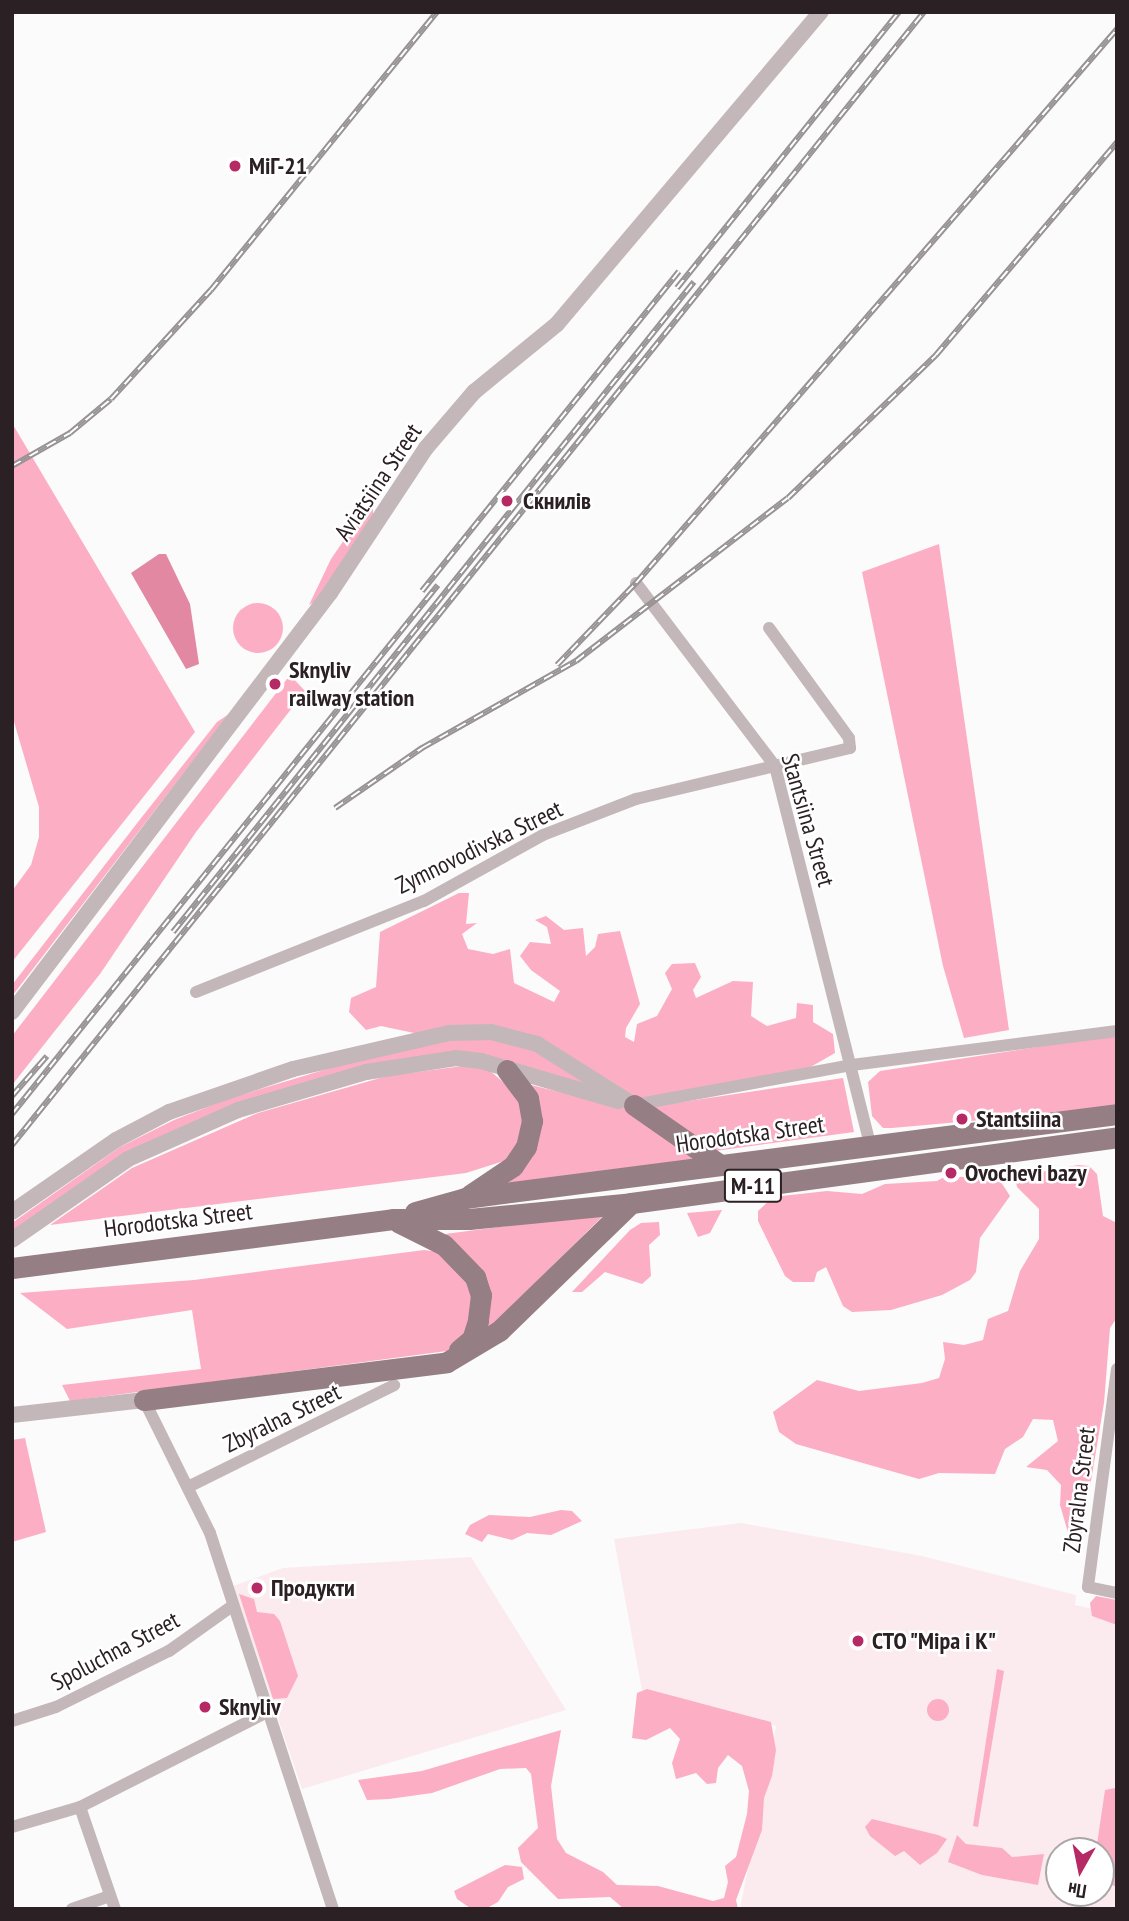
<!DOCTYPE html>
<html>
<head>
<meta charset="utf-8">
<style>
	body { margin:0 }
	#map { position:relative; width:1129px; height:1921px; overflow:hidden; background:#fbfbfb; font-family:"PT Sans Narrow",sans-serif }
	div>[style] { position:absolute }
	.built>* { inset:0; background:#fbebef }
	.green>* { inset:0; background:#fcaec4 }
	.round { border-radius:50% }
	.water>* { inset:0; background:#e388a3 }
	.minor>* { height:12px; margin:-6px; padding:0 6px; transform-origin:6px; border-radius:6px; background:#c4b7ba }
	.tertiary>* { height:16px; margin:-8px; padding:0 8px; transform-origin:8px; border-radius:8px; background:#c4b7ba }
	.primary>* { height:21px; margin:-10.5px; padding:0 10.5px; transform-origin:10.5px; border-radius:10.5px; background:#957e84 }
	.rail>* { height:6px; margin-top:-3px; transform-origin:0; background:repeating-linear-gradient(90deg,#fff 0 10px,#979294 0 20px); box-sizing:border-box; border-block:2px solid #979294 }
	.dots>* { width:19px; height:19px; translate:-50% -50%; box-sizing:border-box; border:4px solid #fff; border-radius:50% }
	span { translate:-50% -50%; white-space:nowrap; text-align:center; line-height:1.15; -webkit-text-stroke:5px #fff; paint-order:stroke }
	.shield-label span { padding:2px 5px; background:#fff; border:2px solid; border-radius:5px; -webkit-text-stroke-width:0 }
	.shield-label { font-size:23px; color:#2b2023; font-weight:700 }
	.poi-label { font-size:24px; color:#2b2023; font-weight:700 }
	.left { translate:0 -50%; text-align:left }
	.street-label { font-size:24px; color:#2b2023 }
	.frame { position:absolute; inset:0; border:14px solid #2b2023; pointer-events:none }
	.north { position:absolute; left:1045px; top:1837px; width:70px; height:70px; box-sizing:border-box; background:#fff; border:2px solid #aaa6a7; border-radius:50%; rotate:189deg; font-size:19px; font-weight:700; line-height:28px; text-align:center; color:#2b2023 }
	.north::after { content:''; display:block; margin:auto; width:24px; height:32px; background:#b52a64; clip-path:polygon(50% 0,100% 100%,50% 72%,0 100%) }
</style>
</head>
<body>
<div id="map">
	<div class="built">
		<i style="clip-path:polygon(evenodd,741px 1523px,922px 1556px,1076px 1595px,1075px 1605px,1117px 1614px,1117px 1909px,740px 1909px,776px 1726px,643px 1696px,614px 1539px,741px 1523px,1059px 1851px,1101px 1851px,1101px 1893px,1059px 1893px,1059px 1851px)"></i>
		<i style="clip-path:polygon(471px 1557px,566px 1710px,302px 1789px,233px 1586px,283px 1568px)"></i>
	</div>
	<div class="green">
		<i style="clip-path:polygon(12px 423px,195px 732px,12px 962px,12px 891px,31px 865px,39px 837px,39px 807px,12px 715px)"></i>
		<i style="clip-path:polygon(373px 509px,373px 516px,316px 601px,309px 605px,331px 559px,355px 524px)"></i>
		<i style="clip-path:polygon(939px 544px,1009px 1030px,964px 1038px,943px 966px,862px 572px)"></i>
		<i class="round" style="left:233px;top:603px;width:50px;height:50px"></i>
		<i style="clip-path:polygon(290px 675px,305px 691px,196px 832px,100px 974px,12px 1085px,12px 1036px)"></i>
		<i style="clip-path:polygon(229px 714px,16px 991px,12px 996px,12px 985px,138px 822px,217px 722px)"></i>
		<i style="clip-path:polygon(459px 893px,469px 893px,466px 924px,477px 923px,462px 934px,468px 949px,493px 954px,510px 949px,514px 983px,554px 1002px,560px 991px,531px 970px,520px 956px,530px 942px,551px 944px,547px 927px,535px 920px,546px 916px,564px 930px,583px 928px,586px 956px,595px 947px,598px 934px,620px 931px,640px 1004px,626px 1028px,625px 1037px,634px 1042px,637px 1024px,657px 1016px,672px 989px,665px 973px,672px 964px,695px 963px,701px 977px,693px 990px,696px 998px,733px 981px,753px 982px,751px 1016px,767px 1026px,796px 1018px,797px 1003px,813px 1005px,813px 1022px,833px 1034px,835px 1053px,800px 1073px,653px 1099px,629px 1097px,477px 1053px,234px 1105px,124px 1153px,12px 1232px,12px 1223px,120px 1147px,174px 1120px,231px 1098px,433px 1037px,381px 1026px,366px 1030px,349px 1012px,351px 998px,376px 987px,380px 932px)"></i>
		<i style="clip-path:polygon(1117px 1035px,1117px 1108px,892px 1128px,883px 1128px,872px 1116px,868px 1082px,880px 1071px)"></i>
		<i style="clip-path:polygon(470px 1065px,489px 1070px,514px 1091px,525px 1115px,518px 1147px,510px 1159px,466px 1173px,50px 1225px,132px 1168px,258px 1113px,387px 1076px)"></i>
		<i style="clip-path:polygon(843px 1078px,854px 1132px,708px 1152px,648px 1107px)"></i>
		<i style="clip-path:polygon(527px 1084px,625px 1108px,703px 1163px,508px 1184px,534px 1151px)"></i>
		<i style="clip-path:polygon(1078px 1165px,1089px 1166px,1097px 1174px,1103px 1216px,1117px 1223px,1116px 1319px,1110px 1328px,1104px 1403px,1080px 1547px,1069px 1536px,1060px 1505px,1061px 1485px,1047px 1470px,1026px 1467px,1058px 1441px,1053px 1420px,1033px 1419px,1023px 1437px,1005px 1449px,995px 1474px,939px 1473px,919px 1479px,796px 1444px,779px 1432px,773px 1412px,817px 1380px,859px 1391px,922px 1383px,939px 1378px,945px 1359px,943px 1342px,964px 1345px,983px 1340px,988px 1319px,1008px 1311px,1020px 1271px,1039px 1239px,1039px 1209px,1017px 1187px,1015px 1177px)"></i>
		<i style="clip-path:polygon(946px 1176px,999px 1179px,1010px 1196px,980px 1238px,976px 1272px,970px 1280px,942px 1295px,891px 1310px,852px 1312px,843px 1306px,826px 1267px,817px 1272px,814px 1282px,793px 1282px,785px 1276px,758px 1221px,758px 1211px,773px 1197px,827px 1191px,862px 1194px,885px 1184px,937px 1181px)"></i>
		<i style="clip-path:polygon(722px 1210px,710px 1233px,698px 1237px,687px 1213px)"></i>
		<i style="clip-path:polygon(606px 1213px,482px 1335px,484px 1275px,445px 1234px)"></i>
		<i style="clip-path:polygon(659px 1222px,660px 1235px,649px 1245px,651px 1276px,642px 1284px,605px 1272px,582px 1292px,572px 1292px,630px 1230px,641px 1223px)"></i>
		<i style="clip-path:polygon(424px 1250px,440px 1252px,454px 1264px,473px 1293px,472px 1318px,458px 1343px,447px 1351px,70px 1401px,62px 1385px,201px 1369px,192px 1310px,67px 1329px,20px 1293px,194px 1280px)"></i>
		<i style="clip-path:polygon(25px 1438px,46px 1532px,12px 1542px,12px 1440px)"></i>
		<i style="clip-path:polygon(561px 1510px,572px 1511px,582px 1521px,551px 1535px,527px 1533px,512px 1540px,488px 1534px,482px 1542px,465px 1534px,470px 1525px,489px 1515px,530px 1517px)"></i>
		<i style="clip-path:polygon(239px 1594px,254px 1599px,257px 1612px,274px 1614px,280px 1621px,298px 1676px,287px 1698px,273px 1699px)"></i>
		<i style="clip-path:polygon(1096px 1596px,1117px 1600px,1117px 1625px,1092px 1616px,1090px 1603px)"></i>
		<i style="clip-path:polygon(997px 1669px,1004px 1671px,978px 1827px,973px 1826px)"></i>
		<i style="clip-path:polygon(647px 1689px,771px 1722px,776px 1750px,772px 1776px,764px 1798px,762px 1830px,736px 1900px,738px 1909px,624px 1909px,610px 1897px,558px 1899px,521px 1862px,518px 1848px,538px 1828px,531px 1774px,526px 1768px,500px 1769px,432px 1793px,389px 1799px,367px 1800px,358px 1780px,422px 1771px,561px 1730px,551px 1786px,557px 1839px,566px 1853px,603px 1872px,617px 1885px,658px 1886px,713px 1901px,724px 1898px,728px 1882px,725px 1866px,736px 1857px,747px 1814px,749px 1791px,742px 1766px,728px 1755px,718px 1768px,716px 1783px,707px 1784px,696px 1773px,676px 1779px,672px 1763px,680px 1739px,670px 1728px,646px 1740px,632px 1738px,637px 1693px)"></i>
		<i class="round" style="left:927px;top:1699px;width:22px;height:22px"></i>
		<i style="clip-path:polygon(1115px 1788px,1117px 1795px,1117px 1887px,1101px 1881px,1101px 1851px,1096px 1851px,1105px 1790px)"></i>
		<i style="clip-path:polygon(872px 1819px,938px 1835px,947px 1839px,937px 1853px,920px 1865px,904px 1851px,895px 1856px,870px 1836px,865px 1827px)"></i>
		<i style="clip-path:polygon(957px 1835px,966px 1844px,1002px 1848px,1012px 1857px,1044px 1854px,1038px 1885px,982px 1875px,948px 1862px)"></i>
		<i style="clip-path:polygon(505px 1865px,522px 1867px,524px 1879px,508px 1887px,498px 1902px,487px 1908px,470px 1908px,457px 1899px,454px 1891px)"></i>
	</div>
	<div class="water">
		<i style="clip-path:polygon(159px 554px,166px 554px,190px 604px,199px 664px,186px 669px,131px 573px)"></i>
	</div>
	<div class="minor">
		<i style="left:636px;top:583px;width:230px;rotate:52.8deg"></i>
		<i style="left:775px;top:766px;width:390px;rotate:75.9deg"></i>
		<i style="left:196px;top:992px;width:245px;rotate:-21.8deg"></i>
		<i style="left:424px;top:901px;width:136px;rotate:-29deg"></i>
		<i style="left:543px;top:835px;width:100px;rotate:-21.2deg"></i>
		<i style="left:636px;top:799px;width:220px;rotate:-13.4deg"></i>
		<i style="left:850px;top:748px;width:10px;rotate:-96deg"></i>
		<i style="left:849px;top:738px;width:136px;rotate:-126deg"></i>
		<i style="left:634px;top:1105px;width:222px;rotate:-10.4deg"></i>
		<i style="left:852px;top:1065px;width:267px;rotate:-7.3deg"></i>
		<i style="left:1117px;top:1369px;width:220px;rotate:97.6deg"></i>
		<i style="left:1088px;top:1587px;width:30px;rotate:12deg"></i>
		<i style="left:144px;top:1400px;width:148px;rotate:63.6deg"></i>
		<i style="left:210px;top:1533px;width:396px;rotate:71.9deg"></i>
		<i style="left:188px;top:1487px;width:230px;rotate:-26.3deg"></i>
		<i style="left:12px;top:1721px;width:46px;rotate:-17.7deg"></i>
		<i style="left:56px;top:1707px;width:126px;rotate:-26.4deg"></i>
		<i style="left:169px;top:1651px;width:77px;rotate:-35.5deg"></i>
		<i style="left:80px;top:1807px;width:108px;rotate:71.1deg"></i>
		<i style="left:12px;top:1827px;width:71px;rotate:-16.4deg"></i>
		<i style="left:80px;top:1807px;width:210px;rotate:-26.9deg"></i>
		<i style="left:72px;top:1909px;width:40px;rotate:-18.9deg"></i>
	</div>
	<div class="tertiary">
		<i style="left:12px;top:1012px;width:526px;rotate:-52.8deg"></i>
		<i style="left:330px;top:593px;width:174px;rotate:-56.5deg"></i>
		<i style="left:426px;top:448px;width:74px;rotate:-49.4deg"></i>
		<i style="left:474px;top:392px;width:107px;rotate:-39.3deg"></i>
		<i style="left:557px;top:324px;width:409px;rotate:-49.8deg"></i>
		<i style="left:12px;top:1212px;width:126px;rotate:-34.7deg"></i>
		<i style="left:116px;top:1140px;width:60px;rotate:-27.8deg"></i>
		<i style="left:169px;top:1112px;width:131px;rotate:-19.1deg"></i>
		<i style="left:293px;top:1069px;width:160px;rotate:-13deg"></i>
		<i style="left:449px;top:1033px;width:42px;rotate:-1.4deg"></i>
		<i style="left:491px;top:1032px;width:48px;rotate:14.6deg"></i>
		<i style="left:537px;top:1044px;width:115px;rotate:32.2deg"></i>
		<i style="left:12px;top:1240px;width:141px;rotate:-34.9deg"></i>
		<i style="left:128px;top:1159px;width:120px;rotate:-24deg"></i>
		<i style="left:238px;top:1110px;width:134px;rotate:-16.5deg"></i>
		<i style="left:366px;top:1072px;width:91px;rotate:-8.8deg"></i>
		<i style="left:456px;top:1058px;width:25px;rotate:7deg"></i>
		<i style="left:481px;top:1061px;width:143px;rotate:16.3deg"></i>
		<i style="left:12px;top:1415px;width:133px;rotate:-6.5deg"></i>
	</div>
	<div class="primary">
		<i style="left:634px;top:1105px;width:103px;rotate:34.8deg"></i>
		<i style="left:470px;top:1195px;width:52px;rotate:-34deg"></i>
		<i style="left:513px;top:1166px;width:23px;rotate:-56deg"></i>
		<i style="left:526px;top:1147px;width:27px;rotate:-77deg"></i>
		<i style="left:532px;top:1121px;width:23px;rotate:-100deg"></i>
		<i style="left:528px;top:1098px;width:35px;rotate:-127deg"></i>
		<i style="left:415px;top:1212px;width:52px;rotate:-15.6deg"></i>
		<i style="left:465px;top:1198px;width:657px;rotate:-7.34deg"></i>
		<i style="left:398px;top:1222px;width:51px;rotate:26.6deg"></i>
		<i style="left:444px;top:1245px;width:45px;rotate:45.9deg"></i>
		<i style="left:475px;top:1277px;width:19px;rotate:72deg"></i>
		<i style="left:481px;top:1295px;width:26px;rotate:97deg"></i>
		<i style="left:478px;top:1321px;width:19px;rotate:108deg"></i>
		<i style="left:472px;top:1339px;width:17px;rotate:140deg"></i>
		<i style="left:12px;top:1268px;width:384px;rotate:-7.3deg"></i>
		<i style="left:393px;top:1219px;width:76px"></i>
		<i style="left:469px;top:1219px;width:163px;rotate:-5.6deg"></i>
		<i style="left:631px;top:1203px;width:490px;rotate:-7.7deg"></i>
		<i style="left:144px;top:1400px;width:305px;rotate:-7.1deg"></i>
		<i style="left:447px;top:1362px;width:61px;rotate:-30.8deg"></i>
		<i style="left:499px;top:1331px;width:184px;rotate:-44.1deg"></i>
	</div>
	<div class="rail">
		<i style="left:677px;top:288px;width:354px;rotate:-51.2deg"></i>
		<i style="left:12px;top:466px;width:67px;rotate:-29.6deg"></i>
		<i style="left:70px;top:433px;width:53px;rotate:-39.7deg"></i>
		<i style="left:111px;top:399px;width:148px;rotate:-47.5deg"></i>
		<i style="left:211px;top:290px;width:358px;rotate:-50.9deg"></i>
		<i style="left:422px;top:591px;width:410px;rotate:-51.2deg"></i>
		<i style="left:557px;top:665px;width:114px;rotate:-46.1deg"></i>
		<i style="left:636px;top:583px;width:734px;rotate:-49.03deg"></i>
		<i style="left:335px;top:808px;width:106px;rotate:-34.6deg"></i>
		<i style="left:422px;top:748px;width:177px;rotate:-29.5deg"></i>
		<i style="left:576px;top:661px;width:267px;rotate:-37.6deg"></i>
		<i style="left:788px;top:498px;width:206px;rotate:-44deg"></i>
		<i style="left:936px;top:355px;width:280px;rotate:-49.6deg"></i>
		<i style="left:173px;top:932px;width:833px;rotate:-51.29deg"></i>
		<i style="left:12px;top:1096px;width:53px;rotate:-48.8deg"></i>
		<i style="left:12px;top:1114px;width:679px;rotate:-51.16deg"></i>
		<i style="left:12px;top:1145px;width:1454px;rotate:-51.17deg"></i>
	</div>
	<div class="dots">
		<i style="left:235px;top:166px;background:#b52a64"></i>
		<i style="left:507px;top:501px;background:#b52a64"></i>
		<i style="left:275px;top:684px;background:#b52a64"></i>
		<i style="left:962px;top:1119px;background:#b52a64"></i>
		<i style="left:951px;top:1173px;background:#b52a64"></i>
		<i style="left:257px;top:1588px;background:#b52a64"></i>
		<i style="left:858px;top:1641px;background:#b52a64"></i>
		<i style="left:205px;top:1707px;background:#b52a64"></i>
	</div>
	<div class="shield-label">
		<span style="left:753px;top:1186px">М-11</span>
	</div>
	<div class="poi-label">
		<span class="left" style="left:249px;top:166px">МіГ-21</span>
		<span class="left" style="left:523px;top:501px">Скнилів</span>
		<span class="left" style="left:289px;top:684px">Sknyliv<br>railway station</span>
		<span class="left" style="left:976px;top:1119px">Stantsiina</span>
		<span class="left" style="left:965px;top:1173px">Ovochevi bazy</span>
		<span class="left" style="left:271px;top:1588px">Продукти</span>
		<span class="left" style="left:872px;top:1641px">СТО "Міра і К"</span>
		<span class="left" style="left:219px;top:1707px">Sknyliv</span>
	</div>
	<div class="street-label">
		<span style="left:378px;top:482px;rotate:-56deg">Aviatsiina Street</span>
		<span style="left:808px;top:820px;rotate:74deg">Stantsiina Street</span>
		<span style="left:479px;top:847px;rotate:-26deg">Zymnovodivska Street</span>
		<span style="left:750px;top:1134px;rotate:-8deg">Horodotska Street</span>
		<span style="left:178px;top:1220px;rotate:-7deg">Horodotska Street</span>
		<span style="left:282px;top:1418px;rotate:-26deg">Zbyralna Street</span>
		<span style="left:1079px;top:1490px;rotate:-83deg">Zbyralna Street</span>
		<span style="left:115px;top:1651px;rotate:-28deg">Spoluchna Street</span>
	</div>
	<div class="frame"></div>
	<div class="north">Пн</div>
</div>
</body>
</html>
